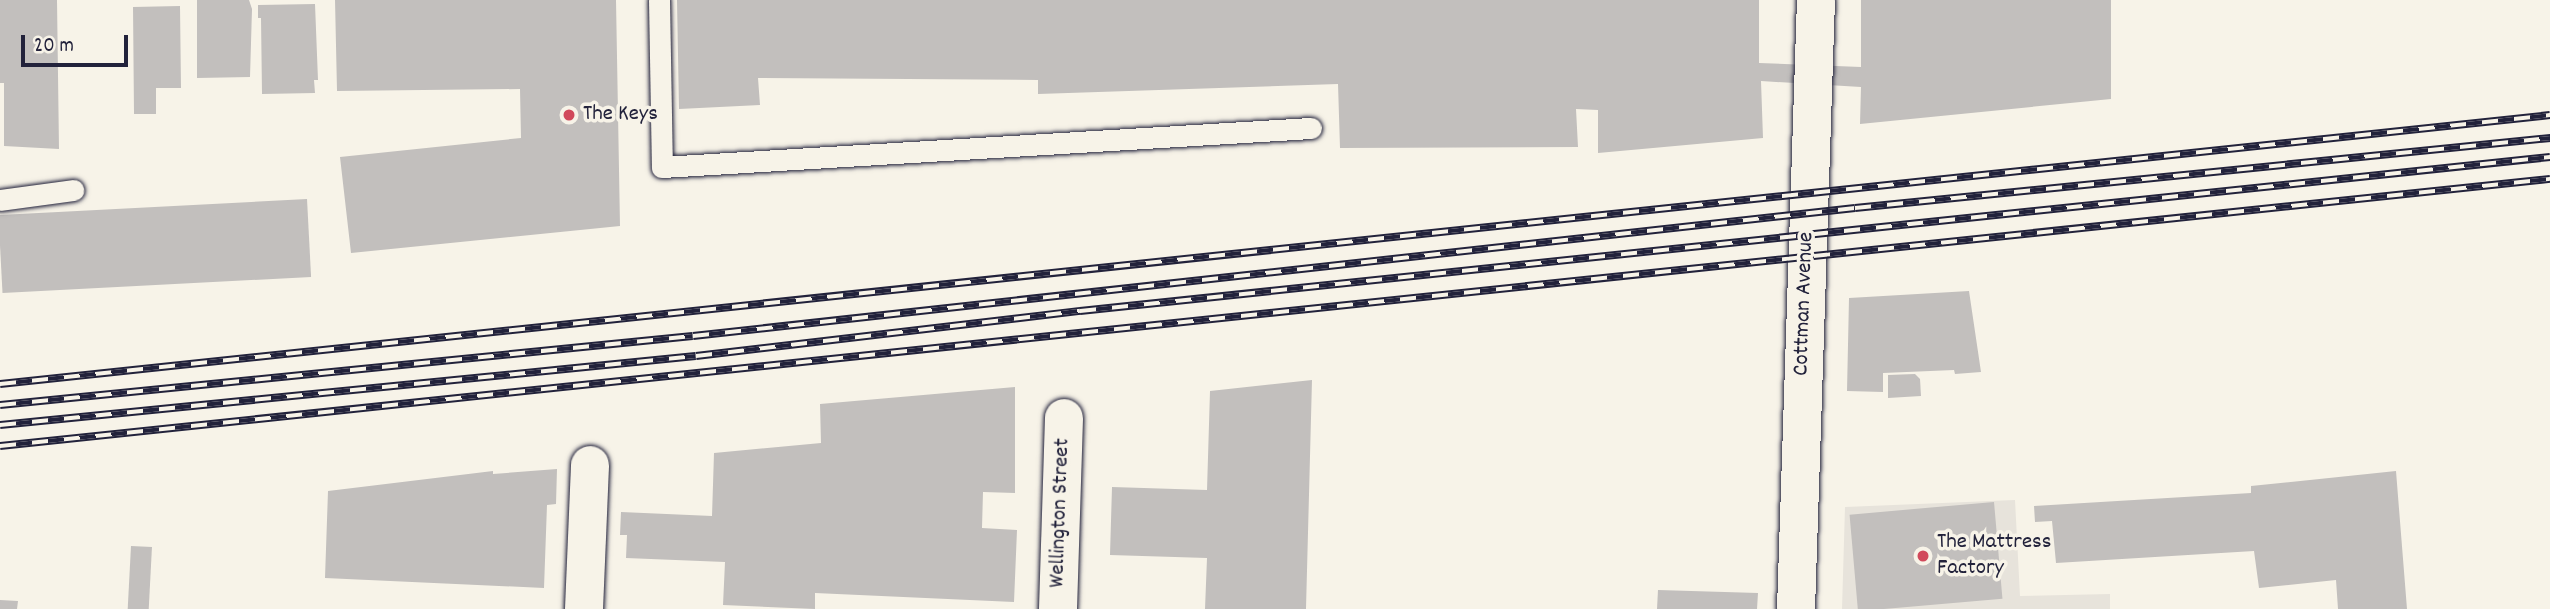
<!DOCTYPE html>
<html>
<head>
<meta charset="utf-8">
<style>
	body { margin:0 }
	#map { position:relative; width:2550px; height:609px; overflow:hidden; background:#f7f3e8; font-family:Dekko,sans-serif }
	div>[style] { position:absolute }
	.built>* { inset:0; background:#e7e3db }
	.building>* { inset:0; background:#c2bfbd; transform-origin:0 0 }
	.roads { filter:drop-shadow(0 0 2px #22223b) drop-shadow(0 0 2px #22223b) }
	.service>* { height:21px; margin:-10.5px; padding:0 10.5px; transform-origin:10.5px; border-radius:10.5px; background:#f7f3e8 }
	.minor>* { height:38px; margin:-19px; padding:0 19px; transform-origin:19px; border-radius:19px; background:#f7f3e8 }
	.primary>* { height:38px; margin:-19px; padding:0 19px; transform-origin:19px; border-radius:19px; background:#f7f3e8 }
	.rail>* { height:8px; margin-top:-4px; transform-origin:0; background:repeating-linear-gradient(90deg,#f7f3e8 0 16px,#22223b 0 32px); box-sizing:border-box; border-block:2px solid #22223b }
	.dots>* { width:19px; height:19px; translate:-50% -50%; box-sizing:border-box; border:4px solid #f7f3e8; border-radius:50% }
	span { translate:-50% -50%; white-space:nowrap; text-align:center; line-height:1.15; -webkit-text-stroke:7px #f7f3e8; paint-order:stroke }
	.poi-label { font-size:23px; color:#22223b }
	.left { translate:0 -50%; text-align:left }
	.street-label { font-size:23px; color:#22223b }
	.scale { position:absolute; left:21px; top:35px; width:107px; height:32px; box-sizing:border-box; border:4px solid #22223b; border-top:0; padding-left:9px; font-size:21px; line-height:24px; white-space:nowrap; color:#22223b; -webkit-text-stroke:5px #f7f3e8; paint-order:stroke }
</style>
</head>
<body>
<div id="map">
	<div class="built">
		<i style="clip-path:polygon(2015px 500px,2020px 596px,2110px 594px,2110px 609px,1842px 609px,1845px 507px)"></i>
	</div>
	<div class="building">
		<i style="clip-path:polygon(0 0,57px 0,59px 149px,4px 146px,4px 83px,0 83px)"></i>
		<i style="clip-path:polygon(197px 0,249px 0,252px 9px,250px 77px,197px 78px)"></i>
		<i style="clip-path:polygon(335px 0,616px 0,620px 226px,351px 253px,340px 157px,521px 138px,520px 89px,337px 91px)"></i>
		<i style="clip-path:polygon(677px 0,1759px 0,1759px 63px,1861px 67px,1861px 0,2111px 0,2111px 99px,1860px 124px,1861px 87px,1761px 81px,1763px 138px,1598px 153px,1598px 110px,1576px 109px,1578px 147px,1340px 148px,1338px 84px,1038px 94px,1038px 80px,758px 78px,760px 105px,679px 109px)"></i>
		<i style="clip-path:polygon(315px 4px,318px 80px,314px 80px,315px 93px,262px 94px,261px 18px,258px 18px,258px 5px)"></i>
		<i style="clip-path:polygon(180px 6px,181px 88px,156px 88px,156px 114px,134px 114px,133px 7px)"></i>
		<i style="left:307px;top:199px;width:78px;height:309px;rotate:87deg"></i>
		<i style="clip-path:polygon(1969px 291px,1981px 372px,1955px 374px,1954px 370px,1883px 373px,1883px 392px,1847px 391px,1849px 298px)"></i>
		<i style="clip-path:polygon(1915px 374px,1920px 379px,1921px 396px,1888px 398px,1888px 375px)"></i>
		<i style="clip-path:polygon(1312px 380px,1306px 609px,1205px 609px,1207px 558px,1110px 555px,1112px 487px,1207px 490px,1210px 391px)"></i>
		<i style="clip-path:polygon(1015px 387px,1015px 493px,983px 492px,982px 528px,1017px 530px,1014px 602px,815px 593px,815px 609px,723px 605px,725px 562px,626px 558px,627px 535px,620px 535px,621px 512px,712px 516px,714px 453px,821px 443px,820px 404px)"></i>
		<i style="clip-path:polygon(557px 469px,556px 504px,547px 505px,544px 588px,325px 578px,328px 491px,493px 471px,493px 474px)"></i>
		<i style="clip-path:polygon(2396px 471px,2407px 609px,2338px 609px,2336px 580px,2259px 588px,2254px 551px,2056px 563px,2052px 521px,2035px 522px,2034px 506px,2251px 493px,2251px 486px)"></i>
		<i style="left:1994px;top:502px;width:97px;height:145px;rotate:85deg"></i>
		<i style="left:131px;top:546px;width:21px;height:63px;rotate:3deg"></i>
		<i style="clip-path:polygon(1658px 590px,1758px 593px,1757px 609px,1657px 609px)"></i>
		<i style="clip-path:polygon(0 600px,18px 601px,17px 609px,0 609px)"></i>
	</div>
	<div class="roads">
		<div class="service">
			<i style="left:659px;top:0;width:167px;rotate:89deg"></i>
			<i style="left:662px;top:167px;width:650px;rotate:-3.44deg"></i>
			<i style="left:0;top:200px;width:74px;rotate:-7.8deg"></i>
		</div>
		<div class="minor">
			<i style="left:584px;top:609px;width:144px;rotate:-87.6deg"></i>
			<i style="left:1058px;top:609px;width:191px;rotate:-88.2deg"></i>
		</div>
		<div class="primary">
			<i style="left:1796px;top:609px;width:609px;rotate:-88.12deg"></i>
		</div>
	</div>
	<div class="rail">
		<i style="left:0;top:384px;width:2564px;rotate:-6.02deg"></i>
		<i style="left:0;top:405px;width:696px;rotate:-5.69deg"></i>
		<i style="left:693px;top:336px;width:1169px;rotate:-6.29deg"></i>
		<i style="left:1855px;top:208px;width:699px;rotate:-5.75deg"></i>
		<i style="left:0;top:425px;width:699px;rotate:-5.66deg"></i>
		<i style="left:696px;top:356px;width:387px;rotate:-6.7deg"></i>
		<i style="left:1080px;top:311px;width:1478px;rotate:-5.98deg"></i>
		<i style="left:0;top:446px;width:2564px;rotate:-5.98deg"></i>
	</div>
	<div class="dots">
		<i style="left:569px;top:115px;background:#d1495b"></i>
		<i style="left:1923px;top:556px;background:#d1495b"></i>
	</div>
	<div class="poi-label">
		<span class="left" style="left:583px;top:115px">The Keys</span>
		<span class="left" style="left:1937px;top:556px">The Mattress<br>Factory</span>
	</div>
	<div class="street-label">
		<span style="left:1805px;top:304px;rotate:-88deg">Cottman Avenue</span>
		<span style="left:1061px;top:513px;rotate:-88deg">Wellington Street</span>
	</div>
	<div class="scale">20 m</div>
</div>
</body>
</html>
